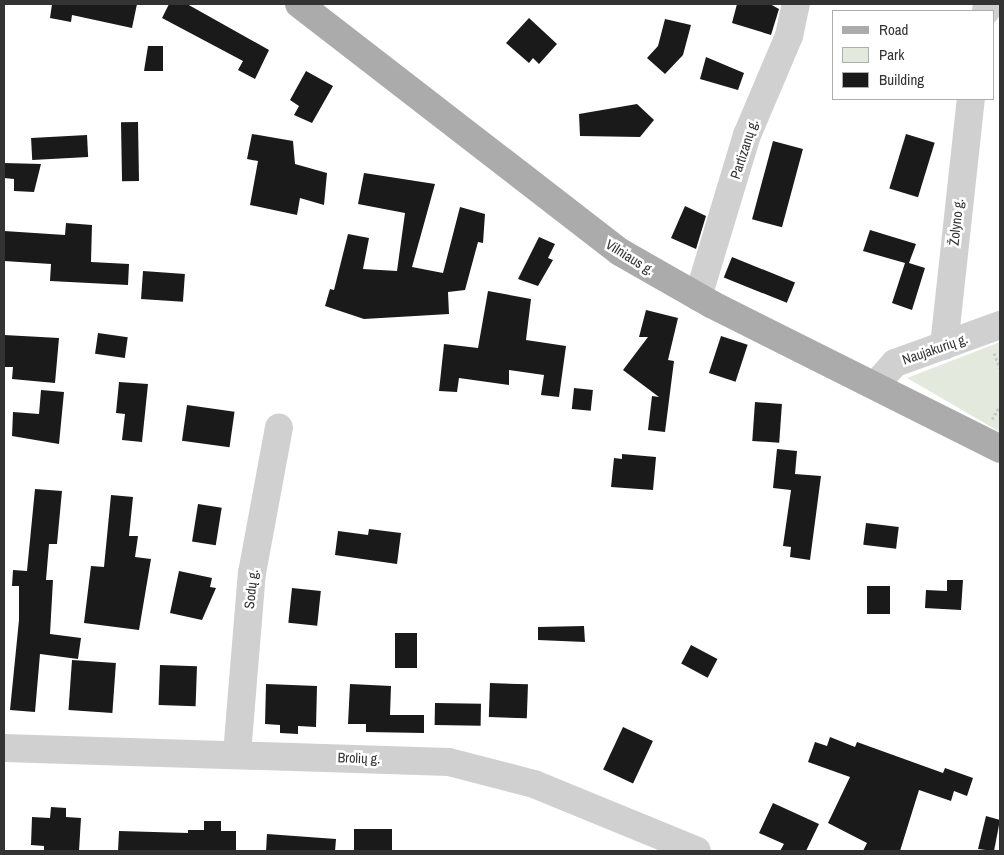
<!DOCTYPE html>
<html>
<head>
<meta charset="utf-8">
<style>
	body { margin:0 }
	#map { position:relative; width:1004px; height:855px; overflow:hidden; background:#fff; font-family:"Archivo Narrow",sans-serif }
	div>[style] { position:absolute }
	.green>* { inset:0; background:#e4e9dd }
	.building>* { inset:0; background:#1a1a1a; transform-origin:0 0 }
	.path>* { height:3px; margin-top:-1.5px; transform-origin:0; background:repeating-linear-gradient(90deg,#cacaca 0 2.5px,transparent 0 5px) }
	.minor>* { height:28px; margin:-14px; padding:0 14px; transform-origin:14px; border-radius:14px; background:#d0d0d0 }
	.major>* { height:28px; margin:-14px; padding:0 14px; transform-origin:14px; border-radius:14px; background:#ababab }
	span { translate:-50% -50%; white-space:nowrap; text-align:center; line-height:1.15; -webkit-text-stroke:5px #fff; paint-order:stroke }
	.street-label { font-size:14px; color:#333 }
	.frame { position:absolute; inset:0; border:5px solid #333; pointer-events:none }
	.legend { position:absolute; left:832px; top:10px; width:162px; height:90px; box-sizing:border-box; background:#fff; border:1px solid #adadad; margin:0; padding:6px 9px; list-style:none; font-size:15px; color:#333 }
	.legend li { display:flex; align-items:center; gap:10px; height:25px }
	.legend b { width:25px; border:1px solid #adadad }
</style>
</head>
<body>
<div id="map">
	<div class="green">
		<i style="clip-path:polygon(1000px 342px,1000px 432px,907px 378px)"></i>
	</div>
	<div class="building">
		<i style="clip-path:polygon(52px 4px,137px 4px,132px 28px,72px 15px,71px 22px,50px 18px)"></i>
		<i style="clip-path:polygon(169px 4px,187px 4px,269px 50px,255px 79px,238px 70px,243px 61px,162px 18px)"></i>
		<i style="clip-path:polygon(737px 4px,770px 4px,779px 9px,771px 35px,732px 23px)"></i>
		<i style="clip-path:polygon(529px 18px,557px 44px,539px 64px,533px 58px,529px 63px,506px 43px)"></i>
		<i style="clip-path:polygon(665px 19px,691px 25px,683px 55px,665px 74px,647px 58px,658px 46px)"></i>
		<i style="clip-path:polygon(148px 46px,163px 46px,163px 71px,144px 71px)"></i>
		<i style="clip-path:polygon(706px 57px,744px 73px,738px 90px,700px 79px)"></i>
		<i style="clip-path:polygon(306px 71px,333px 86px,312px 123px,294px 115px,299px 106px,290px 100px)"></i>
		<i style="clip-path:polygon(637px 104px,654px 120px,640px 137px,580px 136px,579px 114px)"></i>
		<i style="left:138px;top:122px;width:59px;height:17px;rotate:89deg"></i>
		<i style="clip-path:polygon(252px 134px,293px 141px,295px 164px,327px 173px,324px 205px,300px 198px,297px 215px,250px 205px,258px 161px,247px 159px)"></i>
		<i style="left:906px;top:134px;width:30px;height:57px;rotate:17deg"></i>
		<i style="left:87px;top:135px;width:22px;height:56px;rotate:87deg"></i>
		<i style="left:773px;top:141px;width:31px;height:81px;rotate:15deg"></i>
		<i style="clip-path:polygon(4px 163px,41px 164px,34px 192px,14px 191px,14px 179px,4px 178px)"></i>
		<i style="clip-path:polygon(364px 173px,435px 184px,412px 267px,443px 273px,460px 207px,485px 214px,483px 243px,478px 242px,465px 290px,448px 292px,449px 314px,364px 319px,325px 306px,330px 289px,334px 290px,348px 234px,369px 238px,363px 269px,397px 271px,405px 213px,358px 204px)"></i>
		<i style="clip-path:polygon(685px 206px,706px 216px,696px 249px,671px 238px)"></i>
		<i style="clip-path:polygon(66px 223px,92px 225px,91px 262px,129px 264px,128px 285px,50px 281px,51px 264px,4px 261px,4px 231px,65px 235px)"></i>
		<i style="clip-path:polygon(870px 230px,916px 244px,909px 263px,925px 268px,912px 310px,892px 303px,905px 263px,863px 251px)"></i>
		<i style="clip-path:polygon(539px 237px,555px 244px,548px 258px,553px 260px,538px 286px,518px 279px)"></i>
		<i style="left:732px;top:257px;width:68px;height:22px;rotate:22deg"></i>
		<i style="left:143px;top:271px;width:42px;height:28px;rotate:4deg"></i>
		<i style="clip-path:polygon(488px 291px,531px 299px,526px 340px,566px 346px,559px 397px,541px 395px,544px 375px,509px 370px,509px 385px,459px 378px,457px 392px,439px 391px,444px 344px,478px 348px)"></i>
		<i style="clip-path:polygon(646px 310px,678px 318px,668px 360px,674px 361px,665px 432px,648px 430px,652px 396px,659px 397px,623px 370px,648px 337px,639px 337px)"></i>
		<i style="left:98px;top:333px;width:30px;height:21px;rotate:8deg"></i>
		<i style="clip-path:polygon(4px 335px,59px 338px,55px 383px,12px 379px,13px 367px,4px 367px)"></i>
		<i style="left:721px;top:336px;width:28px;height:39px;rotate:18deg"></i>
		<i style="clip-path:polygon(119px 382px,148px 384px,142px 442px,122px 440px,125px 414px,116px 413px)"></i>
		<i style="left:574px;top:388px;width:19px;height:21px;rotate:6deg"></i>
		<i style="clip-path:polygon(41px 390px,64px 392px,59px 444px,12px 436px,13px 412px,39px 414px)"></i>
		<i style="left:755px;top:402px;width:27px;height:39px;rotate:4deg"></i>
		<i style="left:187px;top:405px;width:48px;height:36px;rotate:8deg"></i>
		<i style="clip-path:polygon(777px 449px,797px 451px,795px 474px,821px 476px,810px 560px,790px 557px,791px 547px,783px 546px,791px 490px,773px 488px)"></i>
		<i style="clip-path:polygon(622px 454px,656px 457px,653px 490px,611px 487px,614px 458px,622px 459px)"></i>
		<i style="clip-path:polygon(35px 489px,62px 491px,57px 544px,49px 544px,46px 580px,53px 580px,50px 634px,81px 638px,78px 659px,40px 654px,35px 712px,10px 710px,19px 620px,19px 586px,12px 586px,13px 570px,27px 571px)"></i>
		<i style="clip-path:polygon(111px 495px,133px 497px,129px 536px,138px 536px,135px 557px,151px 559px,139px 630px,84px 623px,91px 566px,104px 567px)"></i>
		<i style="left:198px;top:504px;width:24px;height:38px;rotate:9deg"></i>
		<i style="left:866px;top:523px;width:33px;height:22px;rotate:7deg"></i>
		<i style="clip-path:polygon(369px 529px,401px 533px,397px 564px,335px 555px,338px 531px,368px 535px)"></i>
		<i style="clip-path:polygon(179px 571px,212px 578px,210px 587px,216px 588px,202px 620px,170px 613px)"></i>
		<i style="clip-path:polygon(947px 580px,963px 580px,961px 610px,925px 608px,926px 590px,947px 591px)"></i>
		<i style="left:890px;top:586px;width:28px;height:23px;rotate:90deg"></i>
		<i style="left:292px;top:588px;width:29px;height:35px;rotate:6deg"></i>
		<i style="clip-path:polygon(584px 626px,585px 642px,538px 640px,538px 627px)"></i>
		<i style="left:395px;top:633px;width:22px;height:35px"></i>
		<i style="left:691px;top:645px;width:30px;height:21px;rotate:28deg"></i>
		<i style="left:72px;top:660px;width:44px;height:50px;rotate:4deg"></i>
		<i style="left:160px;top:665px;width:37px;height:40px;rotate:2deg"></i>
		<i style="left:490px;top:683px;width:38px;height:34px;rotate:2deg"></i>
		<i style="clip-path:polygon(266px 684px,317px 686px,316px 727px,298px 726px,298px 734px,280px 733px,280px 725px,265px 724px)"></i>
		<i style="clip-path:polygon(350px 684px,391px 686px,390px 715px,424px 715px,424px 733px,366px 732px,366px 724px,348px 724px)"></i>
		<i style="left:435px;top:703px;width:46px;height:22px;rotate:1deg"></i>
		<i style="left:623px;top:727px;width:33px;height:47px;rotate:25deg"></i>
		<i style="clip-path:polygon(830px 737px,855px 747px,857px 742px,943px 773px,945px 768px,973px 778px,967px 796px,954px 791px,951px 801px,919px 790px,900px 851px,863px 851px,867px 843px,828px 823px,850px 777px,808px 762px,815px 742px,827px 746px)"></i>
		<i style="clip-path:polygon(773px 803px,819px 824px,806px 851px,780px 851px,784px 844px,759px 833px)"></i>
		<i style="clip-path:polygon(51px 807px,66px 808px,66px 817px,81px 818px,79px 851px,44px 851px,44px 846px,31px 845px,32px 817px,50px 818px)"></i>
		<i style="clip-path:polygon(986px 816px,1000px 820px,994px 851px,978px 849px)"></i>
		<i style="clip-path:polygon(204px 821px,221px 821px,221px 831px,236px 831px,236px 851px,118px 851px,119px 831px,188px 833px,188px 830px,204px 830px)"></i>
		<i style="left:354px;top:829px;width:38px;height:22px"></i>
		<i style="clip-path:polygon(267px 834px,336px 839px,335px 851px,266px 851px)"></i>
	</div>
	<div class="path">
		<i style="left:994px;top:353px;width:16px;rotate:68deg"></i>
		<i style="left:992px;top:419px;width:15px;rotate:-58deg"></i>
	</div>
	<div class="minor">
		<i style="left:986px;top:11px;width:7px;rotate:-82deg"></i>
		<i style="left:698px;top:297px;width:169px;rotate:-73.2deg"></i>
		<i style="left:747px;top:135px;width:108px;rotate:-67deg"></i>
		<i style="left:789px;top:36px;width:33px;rotate:-78deg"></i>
		<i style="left:944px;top:346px;width:248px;rotate:-83.8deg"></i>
		<i style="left:877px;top:383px;width:27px;rotate:-48deg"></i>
		<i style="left:895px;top:363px;width:112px;rotate:-19.9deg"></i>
		<i style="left:4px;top:748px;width:445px;rotate:1.8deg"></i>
		<i style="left:449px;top:762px;width:88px;rotate:14.5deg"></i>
		<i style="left:534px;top:784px;width:176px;rotate:22.3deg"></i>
		<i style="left:237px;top:754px;width:182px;rotate:-85.3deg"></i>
		<i style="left:252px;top:573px;width:148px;rotate:-79.5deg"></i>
	</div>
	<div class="major">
		<i style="left:299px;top:4px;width:406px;rotate:37.7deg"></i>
		<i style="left:620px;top:252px;width:105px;rotate:29.7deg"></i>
		<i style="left:711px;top:304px;width:323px;rotate:26.6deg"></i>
	</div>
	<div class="street-label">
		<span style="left:744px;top:149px;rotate:-72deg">Partizanų g.</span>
		<span style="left:956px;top:222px;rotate:-84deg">Žolyno g.</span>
		<span style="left:630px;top:257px;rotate:32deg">Vilniaus g.</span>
		<span style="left:935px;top:349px;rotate:-19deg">Naujakurių g.</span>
		<span style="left:251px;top:589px;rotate:-84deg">Sodų g.</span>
		<span style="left:359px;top:758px;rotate:2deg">Brolių g.</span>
	</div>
	<div class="frame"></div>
	<ul class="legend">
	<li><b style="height:6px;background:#ababab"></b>Road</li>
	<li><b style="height:14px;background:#e4e9dd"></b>Park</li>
	<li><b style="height:14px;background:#1a1a1a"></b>Building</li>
	</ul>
</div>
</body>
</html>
